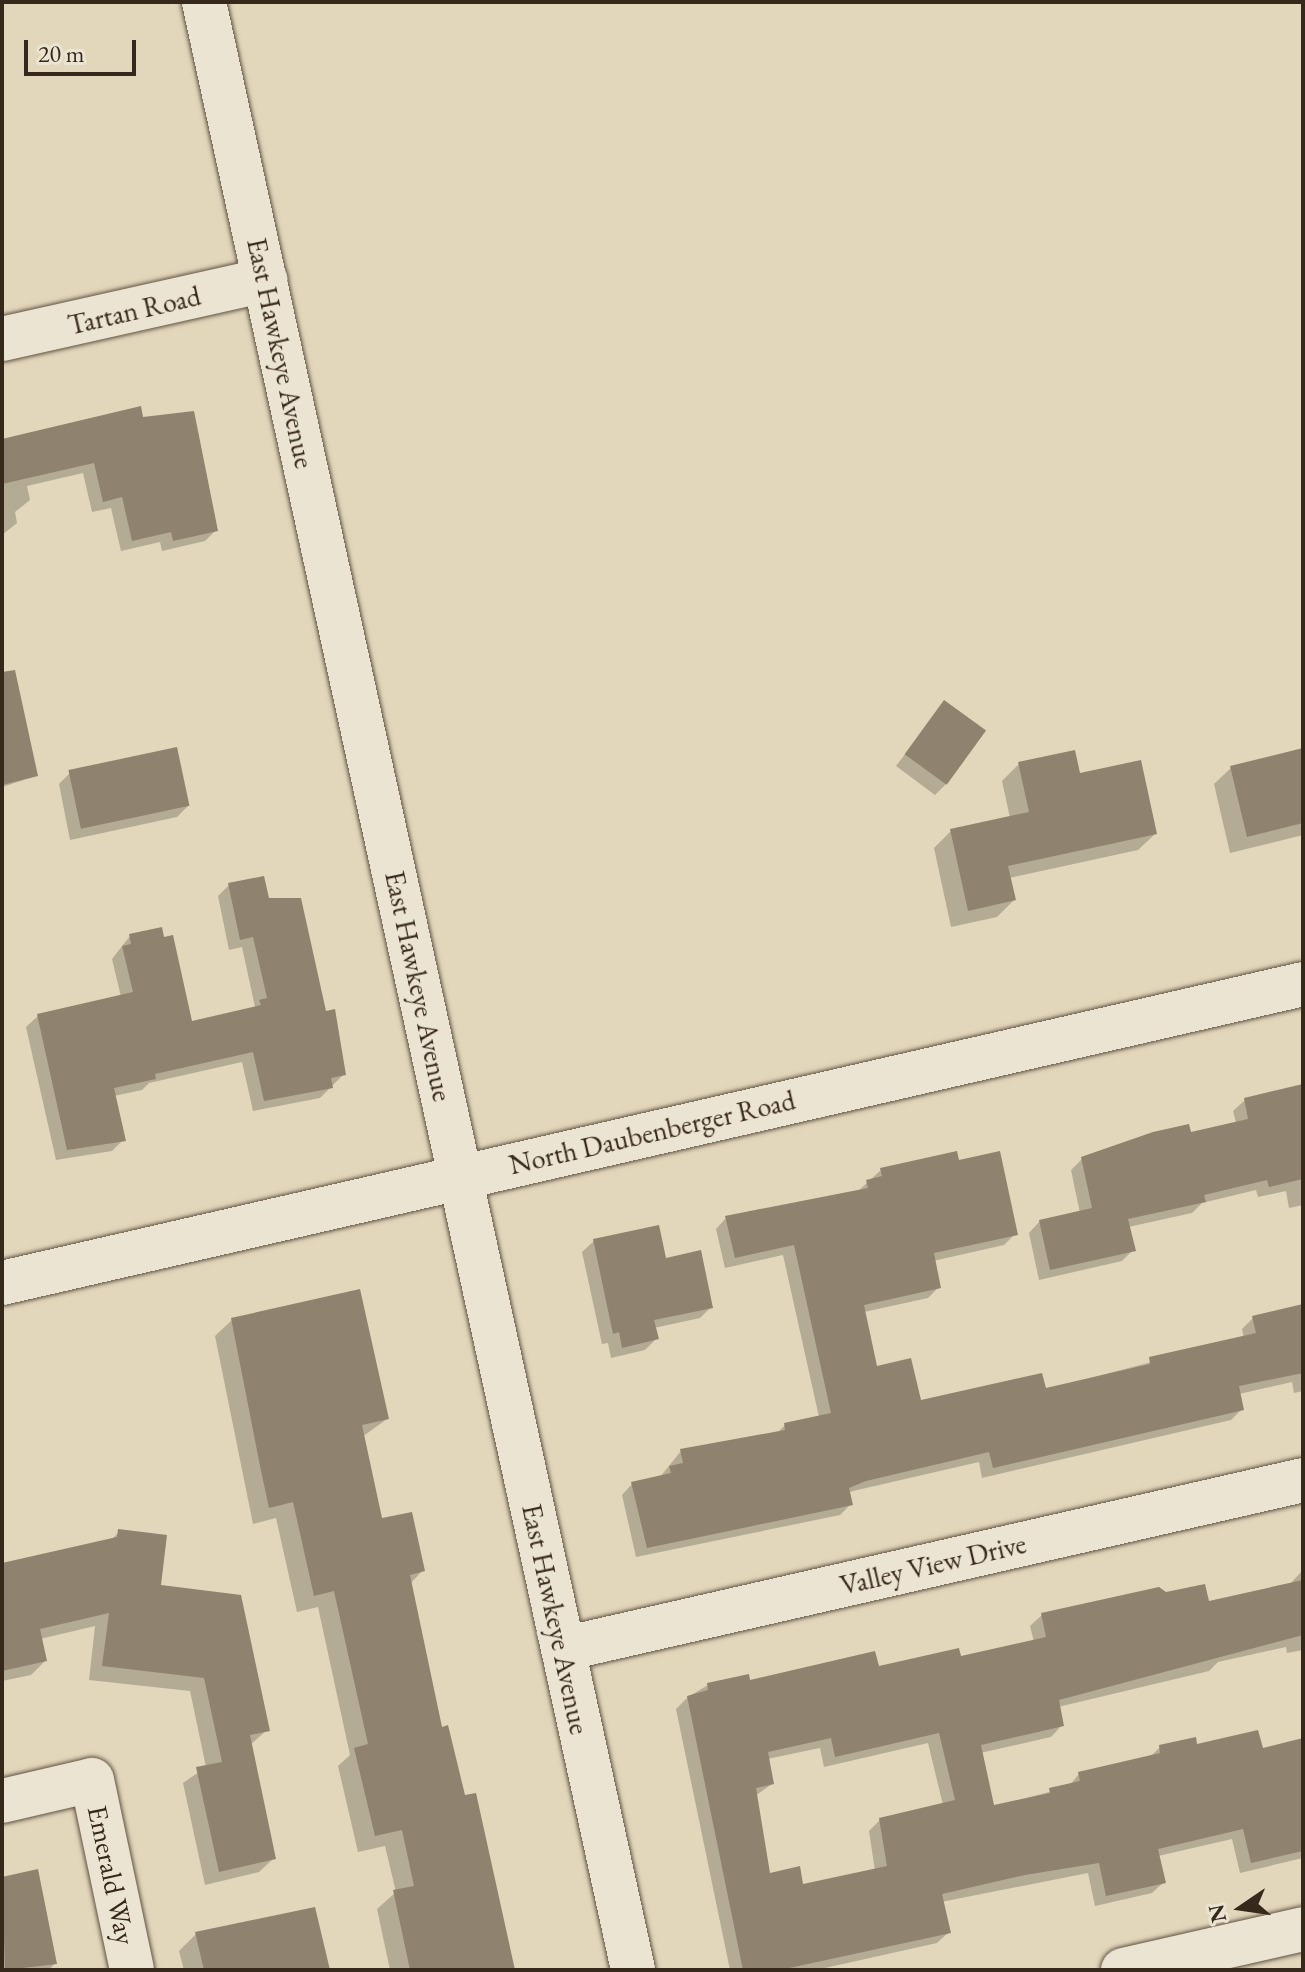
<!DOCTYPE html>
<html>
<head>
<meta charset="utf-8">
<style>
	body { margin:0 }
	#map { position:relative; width:1305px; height:1972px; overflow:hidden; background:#e2d6bb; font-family:"EB Garamond",serif }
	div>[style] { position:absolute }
	.shadow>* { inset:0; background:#0003 }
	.building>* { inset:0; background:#8f826e; transform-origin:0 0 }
	.roads { filter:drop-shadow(0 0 2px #615443) drop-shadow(0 0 2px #615443) }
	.minor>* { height:44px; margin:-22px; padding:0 22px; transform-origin:22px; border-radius:22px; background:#ece4d3 }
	span { translate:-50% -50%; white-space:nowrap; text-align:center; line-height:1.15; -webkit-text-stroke:8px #ece4d3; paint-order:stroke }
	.street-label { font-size:28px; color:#36281b }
	.frame { position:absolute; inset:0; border:4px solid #36281b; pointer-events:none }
	.north { position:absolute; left:1201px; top:1868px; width:80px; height:80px; -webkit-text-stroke:6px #ece4d3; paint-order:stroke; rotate:257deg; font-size:22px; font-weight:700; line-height:32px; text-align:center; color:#36281b }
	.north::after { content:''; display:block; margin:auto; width:28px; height:36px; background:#36281b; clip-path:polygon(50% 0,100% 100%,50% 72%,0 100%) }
	.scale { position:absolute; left:24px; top:40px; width:112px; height:36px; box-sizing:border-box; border:4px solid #36281b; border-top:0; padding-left:10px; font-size:24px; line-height:28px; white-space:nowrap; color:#36281b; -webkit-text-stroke:6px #ece4d3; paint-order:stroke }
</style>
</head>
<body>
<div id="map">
	<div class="shadow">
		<i style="clip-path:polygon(142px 419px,216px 530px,205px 541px,162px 551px,160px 542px,121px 551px,111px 508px,92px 512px,83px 473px,27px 486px,30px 500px,15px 512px,17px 523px,2px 535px,2px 439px)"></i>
		<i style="clip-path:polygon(2px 678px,36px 776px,2px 787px)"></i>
		<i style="clip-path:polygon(944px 703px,946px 784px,935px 795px,896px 766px)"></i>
		<i style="clip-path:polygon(1303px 750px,1303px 835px,1230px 853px,1214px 784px,1231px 768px)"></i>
		<i style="clip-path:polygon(1019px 764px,1078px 776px,1155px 834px,1138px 850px,1009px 878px,1014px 900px,997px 917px,951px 927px,934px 848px,951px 831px,1010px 818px,1002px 781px)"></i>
		<i style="clip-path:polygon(70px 773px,188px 806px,177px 817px,70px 840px,59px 784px)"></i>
		<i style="clip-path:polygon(229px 885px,268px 900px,324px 1013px,344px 1074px,320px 1098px,253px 1111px,242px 1062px,149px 1083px,142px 1090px,114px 1096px,123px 1140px,112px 1151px,56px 1160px,26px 1027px,38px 1016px,121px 997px,112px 959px,130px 936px,191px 1023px,255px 1007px,242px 947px,229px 950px,218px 896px)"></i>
		<i style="clip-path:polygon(1303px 1085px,1303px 1205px,1289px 1208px,1286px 1191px,1258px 1197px,1256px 1190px,1202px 1203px,1192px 1213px,1128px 1227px,1133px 1250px,1122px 1261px,1039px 1280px,1029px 1233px,1040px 1221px,1080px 1213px,1071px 1170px,1082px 1159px,1188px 1127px,1190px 1134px,1236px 1123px,1233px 1111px,1245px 1100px)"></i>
		<i style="clip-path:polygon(958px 1162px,1015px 1234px,1004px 1245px,933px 1261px,939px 1287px,928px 1298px,864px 1312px,876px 1368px,919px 1402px,1044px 1390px,1244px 1338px,1242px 1329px,1253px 1318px,1303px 1306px,1303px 1391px,1294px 1393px,1292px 1382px,1239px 1394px,1242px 1409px,1231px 1420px,982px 1478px,979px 1462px,853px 1491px,848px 1493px,851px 1504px,840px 1515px,636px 1557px,622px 1495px,632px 1484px,660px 1477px,681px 1451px,776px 1434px,785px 1425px,819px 1417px,783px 1255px,725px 1268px,716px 1229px,726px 1218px,856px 1193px,881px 1170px)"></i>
		<i style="clip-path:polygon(594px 1241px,665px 1260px,711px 1307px,700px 1318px,654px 1328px,657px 1338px,645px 1350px,611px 1358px,608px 1343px,602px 1344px,582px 1252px)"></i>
		<i style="clip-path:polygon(232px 1320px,387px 1419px,362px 1437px,380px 1521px,423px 1570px,410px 1584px,440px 1729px,512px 1970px,390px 1970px,377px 1909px,396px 1892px,385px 1846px,358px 1852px,338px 1766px,350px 1755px,318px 1607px,297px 1612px,276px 1518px,253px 1524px,215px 1336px)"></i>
		<i style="clip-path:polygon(119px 1532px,267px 1730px,250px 1745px,274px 1858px,259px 1872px,205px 1885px,183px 1783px,206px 1767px,190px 1691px,89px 1680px,95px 1626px,40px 1639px,45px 1661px,31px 1675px,2px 1681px,2px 1565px,110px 1541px)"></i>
		<i style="clip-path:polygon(evenodd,1303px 1570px,1303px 1650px,1287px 1653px,1286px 1647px,1218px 1662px,1209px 1671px,1058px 1707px,1062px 1725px,1051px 1737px,980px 1753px,993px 1807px,1068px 1787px,1079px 1774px,1149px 1758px,1160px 1747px,1261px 1750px,1303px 1774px,1303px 1858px,1240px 1873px,1232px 1839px,1158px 1856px,1164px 1882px,1152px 1893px,1095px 1906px,1088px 1873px,941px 1902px,949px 1932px,937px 1943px,816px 1970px,730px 1970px,676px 1709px,688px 1697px,708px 1685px,959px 1658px,1034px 1642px,1030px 1626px,1042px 1615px,1166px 1594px,1207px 1603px,1288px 1586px,1303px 1570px,928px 1743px,943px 1805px,880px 1820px,869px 1831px,875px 1871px,802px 1887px,768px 1875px,755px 1796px,772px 1784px,767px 1759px,820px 1748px,824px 1767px,928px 1743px)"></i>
		<i style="clip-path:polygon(36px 1872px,55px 1963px,49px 1970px,2px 1970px,2px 1879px)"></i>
		<i style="clip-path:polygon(196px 1934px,328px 1970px,184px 1970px,179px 1951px)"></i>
	</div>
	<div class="building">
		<i style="clip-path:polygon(141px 406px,143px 417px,194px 411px,218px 531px,173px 541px,171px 532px,132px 541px,122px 497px,103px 502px,94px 463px,2px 484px,2px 439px)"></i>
		<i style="clip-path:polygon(15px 670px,38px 776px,2px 785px,2px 672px)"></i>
		<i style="left:944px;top:700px;width:52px;height:67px;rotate:36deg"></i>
		<i style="left:177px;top:747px;width:60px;height:111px;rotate:78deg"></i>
		<i style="clip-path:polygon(1303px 748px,1303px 823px,1247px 837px,1230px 766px)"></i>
		<i style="clip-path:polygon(1075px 750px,1080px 773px,1141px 760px,1157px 834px,1008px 866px,1016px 900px,968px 911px,950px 829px,1029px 812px,1018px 762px)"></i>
		<i style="clip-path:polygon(264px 876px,269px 898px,301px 898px,326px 1011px,335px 1009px,346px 1075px,331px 1078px,333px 1088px,264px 1101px,253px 1052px,155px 1074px,156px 1079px,114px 1088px,126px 1141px,67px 1150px,37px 1014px,133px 992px,122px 946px,131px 944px,129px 934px,162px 927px,164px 937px,173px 935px,192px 1021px,261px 1005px,259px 1000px,267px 998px,253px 937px,240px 940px,228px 883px)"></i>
		<i style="clip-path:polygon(1303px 1084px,1303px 1179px,1269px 1187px,1267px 1180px,1204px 1195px,1206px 1202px,1128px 1219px,1136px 1251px,1050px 1270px,1039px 1220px,1092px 1208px,1081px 1157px,1153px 1132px,1189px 1124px,1191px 1132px,1248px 1119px,1244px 1098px)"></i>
		<i style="clip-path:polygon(957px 1151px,959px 1160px,1000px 1151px,1018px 1235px,934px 1253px,941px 1288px,864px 1305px,877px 1366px,911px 1358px,921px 1400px,1042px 1373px,1046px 1388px,1150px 1364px,1149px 1357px,1256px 1333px,1252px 1316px,1303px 1304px,1303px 1373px,1239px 1386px,1244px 1410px,993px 1468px,989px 1452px,866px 1481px,849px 1488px,853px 1505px,647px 1548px,631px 1482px,671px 1473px,669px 1466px,683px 1463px,680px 1449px,785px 1430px,784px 1423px,831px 1413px,794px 1245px,735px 1258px,725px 1216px,868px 1188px,866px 1180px,882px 1176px,880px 1168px)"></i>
		<i style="clip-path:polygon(659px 1225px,666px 1258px,701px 1250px,713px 1308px,654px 1320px,659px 1339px,622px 1348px,619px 1332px,613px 1334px,593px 1239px)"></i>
		<i style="clip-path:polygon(360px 1289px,389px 1419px,362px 1425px,382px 1518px,412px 1512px,425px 1571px,410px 1575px,442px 1727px,448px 1725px,465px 1795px,476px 1793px,515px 1970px,410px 1970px,393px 1890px,414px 1886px,402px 1830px,375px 1836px,354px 1748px,368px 1744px,334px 1591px,314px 1596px,293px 1502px,269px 1508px,260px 1466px,231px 1318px)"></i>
		<i style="clip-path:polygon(118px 1529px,167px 1535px,161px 1585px,241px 1595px,270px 1731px,250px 1735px,276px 1859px,219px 1872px,196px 1767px,222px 1762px,204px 1678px,102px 1666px,109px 1613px,40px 1629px,47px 1661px,2px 1671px,2px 1563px,117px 1537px)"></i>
		<i style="clip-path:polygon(evenodd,1303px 1580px,1303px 1635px,1059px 1700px,1064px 1726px,981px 1745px,994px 1805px,1050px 1793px,1049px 1788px,1080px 1781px,1078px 1772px,1160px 1753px,1159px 1745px,1196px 1737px,1197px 1744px,1258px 1730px,1263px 1748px,1303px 1738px,1303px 1851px,1251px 1863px,1243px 1829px,1158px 1849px,1166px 1883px,1106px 1896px,1099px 1863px,1025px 1875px,942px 1894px,951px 1933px,780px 1970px,743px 1970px,687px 1696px,708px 1690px,707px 1683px,749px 1674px,750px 1680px,875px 1651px,879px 1666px,959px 1648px,961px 1656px,1046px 1637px,1041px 1613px,1159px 1587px,1166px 1592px,1205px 1584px,1209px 1601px,1303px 1580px,939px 1733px,955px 1800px,879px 1818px,887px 1866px,803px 1884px,800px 1866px,770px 1873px,756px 1788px,774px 1784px,768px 1752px,831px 1738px,835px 1757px,939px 1733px)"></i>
		<i style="clip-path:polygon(38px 1869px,57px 1964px,5px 1970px,2px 1877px)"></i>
		<i style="clip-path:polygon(315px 1907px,330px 1970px,204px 1970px,195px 1932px)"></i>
	</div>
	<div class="roads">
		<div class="minor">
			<i style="left:204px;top:2px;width:2014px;rotate:77.7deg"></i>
			<i style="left:2px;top:339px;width:270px;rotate:-12.6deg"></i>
			<i style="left:2px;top:1283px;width:1335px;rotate:-12.94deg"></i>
			<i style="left:563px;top:1649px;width:759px;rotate:-12.86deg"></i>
			<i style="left:2px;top:1801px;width:92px;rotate:-13.1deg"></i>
			<i style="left:92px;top:1780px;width:194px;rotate:78.1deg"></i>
			<i style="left:1123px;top:1970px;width:185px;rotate:-12.8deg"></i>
		</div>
	</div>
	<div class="street-label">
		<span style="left:134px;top:310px;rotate:-13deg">Tartan Road</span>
		<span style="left:281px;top:353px;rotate:78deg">East Hawkeye Avenue</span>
		<span style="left:419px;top:986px;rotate:78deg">East Hawkeye Avenue</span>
		<span style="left:652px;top:1132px;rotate:-13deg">North Daubenberger Road</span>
		<span style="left:933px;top:1564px;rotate:-13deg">Valley View Drive</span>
		<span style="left:556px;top:1619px;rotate:78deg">East Hawkeye Avenue</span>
		<span style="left:112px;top:1875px;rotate:78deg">Emerald Way</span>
	</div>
	<div class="frame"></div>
	<div class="north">N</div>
	<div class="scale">20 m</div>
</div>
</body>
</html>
